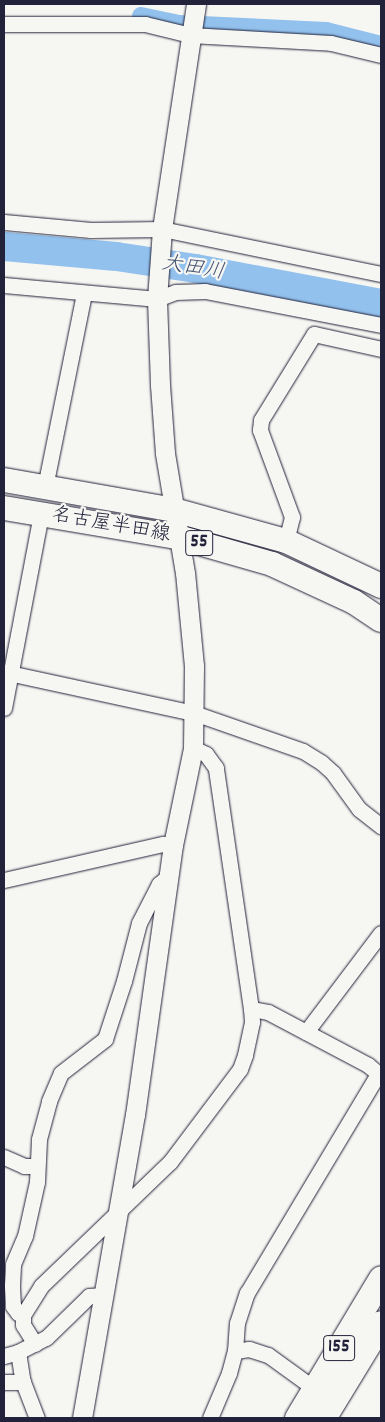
<!DOCTYPE html>
<html>
<head>
<meta charset="utf-8">
<style>
	body { margin:0 }
	#map { position:relative; width:385px; height:1422px; overflow:hidden; background:#f6f6f2; font-family:Dekko,"Klee One",sans-serif }
	div>[style] { position:absolute }
	.canal>* { height:18px; margin:-9px; padding:0 9px; transform-origin:9px; border-radius:9px; background:#92c1ed }
	.river>* { height:29px; margin:-14.5px; padding:0 14.5px; transform-origin:14.5px; border-radius:14.5px; background:#92c1ed }
	.roads { filter:drop-shadow(0 0 1px #22223b) drop-shadow(0 0 1px #22223b) }
	.minor>* { height:15px; margin:-7.5px; padding:0 7.5px; transform-origin:7.5px; border-radius:7.5px; background:#f6f6f2 }
	.tertiary>* { height:19px; margin:-9.5px; padding:0 9.5px; transform-origin:9.5px; border-radius:9.5px; background:#f6f6f2 }
	.primary>* { height:24px; margin:-12px; padding:0 12px; transform-origin:12px; border-radius:12px; background:#f6f6f2 }
	.trunk>* { height:25px; margin:-12.5px; padding:0 12.5px; transform-origin:12.5px; border-radius:12.5px; background:#f6f6f2 }
	span { translate:-50% -50%; white-space:nowrap; text-align:center; line-height:1.15; -webkit-text-stroke:4.5px #f6f6f2; paint-order:stroke }
	.shield-label span { padding:1px 4px; background:#f6f6f2; border:1px solid; border-radius:4px; -webkit-text-stroke-width:0 }
	.shield-label { font-size:19px; color:#22223b; font-weight:700 }
	.street-label { font-size:20px; color:#22223b }
	.water-label { font-size:21px; color:#445270; font-style:italic }
	.frame { position:absolute; inset:0; border:5px solid #22223b; pointer-events:none }
</style>
</head>
<body>
<div id="map">
	<div class="canal">
		<i style="left:141px;top:16px;width:39px;rotate:12deg"></i>
		<i style="left:179px;top:24px;width:147px;rotate:2.7deg"></i>
		<i style="left:326px;top:31px;width:57px;rotate:14.3deg"></i>
	</div>
	<div class="river">
		<i style="left:4px;top:246px;width:112px;rotate:5.1deg"></i>
		<i style="left:116px;top:256px;width:80px;rotate:8.6deg"></i>
		<i style="left:195px;top:268px;width:189px;rotate:10.7deg"></i>
	</div>
	<div class="roads">
		<div class="minor">
			<i style="left:4px;top:24px;width:141px"></i>
			<i style="left:145px;top:24px;width:46px;rotate:13.7deg"></i>
			<i style="left:190px;top:35px;width:141px;rotate:3.2deg"></i>
			<i style="left:331px;top:43px;width:51px;rotate:13.5deg"></i>
			<i style="left:4px;top:222px;width:87px;rotate:5.3deg"></i>
			<i style="left:91px;top:230px;width:71px;rotate:-0.8deg"></i>
			<i style="left:162px;top:229px;width:224px;rotate:11.6deg"></i>
			<i style="left:4px;top:285px;width:154px;rotate:5.2deg"></i>
			<i style="left:157px;top:299px;width:19px;rotate:-21deg"></i>
			<i style="left:175px;top:292px;width:30px;rotate:-2deg"></i>
			<i style="left:205px;top:291px;width:179px;rotate:10.9deg"></i>
			<i style="left:45px;top:487px;width:198px;rotate:-78.6deg"></i>
			<i style="left:286px;top:541px;width:25px;rotate:-76deg"></i>
			<i style="left:292px;top:517px;width:93px;rotate:-110.2deg"></i>
			<i style="left:260px;top:430px;width:10px;rotate:-84deg"></i>
			<i style="left:261px;top:420px;width:101px;rotate:-58.4deg"></i>
			<i style="left:314px;top:334px;width:69px;rotate:12.6deg"></i>
			<i style="left:4px;top:672px;width:194px;rotate:12.2deg"></i>
			<i style="left:194px;top:713px;width:115px;rotate:19.2deg"></i>
			<i style="left:303px;top:751px;width:22px;rotate:32deg"></i>
			<i style="left:322px;top:763px;width:15px;rotate:42deg"></i>
			<i style="left:333px;top:773px;width:44px;rotate:54.2deg"></i>
			<i style="left:359px;top:809px;width:28px;rotate:38deg"></i>
			<i style="left:4px;top:708px;width:197px;rotate:-79.2deg"></i>
			<i style="left:4px;top:880px;width:163px;rotate:-12.8deg"></i>
			<i style="left:163px;top:844px;width:10px;rotate:6deg"></i>
			<i style="left:251px;top:1009px;width:17px;rotate:10deg"></i>
			<i style="left:268px;top:1012px;width:113px;rotate:27.9deg"></i>
			<i style="left:368px;top:1065px;width:17px;rotate:40deg"></i>
			<i style="left:306px;top:1032px;width:124px;rotate:-52.9deg"></i>
			<i style="left:4px;top:1157px;width:22px;rotate:24deg"></i>
			<i style="left:24px;top:1166px;width:13px"></i>
			<i style="left:23px;top:1315px;width:34px;rotate:-58deg"></i>
			<i style="left:41px;top:1286px;width:179px;rotate:-43.9deg"></i>
			<i style="left:170px;top:1162px;width:116px;rotate:-53deg"></i>
			<i style="left:240px;top:1069px;width:15px;rotate:-70deg"></i>
			<i style="left:245px;top:1055px;width:34px;rotate:-78deg"></i>
			<i style="left:252px;top:1022px;width:13px;rotate:-94deg"></i>
			<i style="left:251px;top:1009px;width:244px;rotate:-98.3deg"></i>
			<i style="left:216px;top:768px;width:17px;rotate:-126deg"></i>
			<i style="left:206px;top:754px;width:14px;rotate:-155deg"></i>
			<i style="left:35px;top:1344px;width:22px;rotate:-122deg"></i>
			<i style="left:23px;top:1325px;width:10px;rotate:-90deg"></i>
			<i style="left:23px;top:1315px;width:5px;rotate:-158deg"></i>
			<i style="left:18px;top:1313px;width:9px;rotate:-126deg"></i>
			<i style="left:13px;top:1306px;width:21px;rotate:-93deg"></i>
			<i style="left:12px;top:1285px;width:21px;rotate:-87deg"></i>
			<i style="left:13px;top:1264px;width:30px;rotate:-67deg"></i>
			<i style="left:25px;top:1236px;width:55px;rotate:-77.5deg"></i>
			<i style="left:37px;top:1182px;width:43px;rotate:-87.3deg"></i>
			<i style="left:39px;top:1139px;width:39px;rotate:-75deg"></i>
			<i style="left:49px;top:1101px;width:30px;rotate:-67deg"></i>
			<i style="left:61px;top:1073px;width:56px;rotate:-37.7deg"></i>
			<i style="left:105px;top:1039px;width:61px;rotate:-71.9deg"></i>
			<i style="left:124px;top:981px;width:60px;rotate:-75.5deg"></i>
			<i style="left:139px;top:923px;width:44px;rotate:-62.9deg"></i>
			<i style="left:159px;top:884px;width:6px;rotate:-39deg"></i>
			<i style="left:164px;top:880px;width:5px"></i>
			<i style="left:235px;top:1351px;width:14px;rotate:-8deg"></i>
			<i style="left:249px;top:1349px;width:20px;rotate:18deg"></i>
			<i style="left:268px;top:1355px;width:58px;rotate:35.9deg"></i>
			<i style="left:18px;top:1352px;width:30px;rotate:81deg"></i>
			<i style="left:23px;top:1382px;width:39px;rotate:69deg"></i>
			<i style="left:4px;top:1356px;width:15px;rotate:-16deg"></i>
			<i style="left:18px;top:1352px;width:31px;rotate:-27deg"></i>
			<i style="left:46px;top:1338px;width:60px;rotate:-44.3deg"></i>
			<i style="left:89px;top:1296px;width:15px;rotate:-4deg"></i>
			<i style="left:4px;top:1382px;width:19px"></i>
			<i style="left:210px;top:1418px;width:49px;rotate:-67.1deg"></i>
			<i style="left:229px;top:1373px;width:23px;rotate:-75deg"></i>
			<i style="left:235px;top:1351px;width:28px;rotate:-86deg"></i>
			<i style="left:237px;top:1323px;width:32px;rotate:-72deg"></i>
			<i style="left:247px;top:1293px;width:255px;rotate:-59.1deg"></i>
		</div>
		<div class="tertiary">
			<i style="left:82px;top:1418px;width:308px;rotate:-80.1deg"></i>
			<i style="left:135px;top:1115px;width:273px;rotate:-82deg"></i>
			<i style="left:173px;top:845px;width:99px;rotate:-78.3deg"></i>
			<i style="left:193px;top:748px;width:82px;rotate:-89.3deg"></i>
			<i style="left:194px;top:666px;width:93px;rotate:-95.5deg"></i>
			<i style="left:185px;top:573px;width:122px;rotate:-99.5deg"></i>
			<i style="left:165px;top:453px;width:68px;rotate:-94.2deg"></i>
			<i style="left:160px;top:385px;width:86px;rotate:-92deg"></i>
			<i style="left:157px;top:299px;width:70px;rotate:-85.9deg"></i>
			<i style="left:162px;top:229px;width:228px;rotate:-81.4deg"></i>
		</div>
		<div class="primary">
			<i style="left:4px;top:480px;width:173px;rotate:10deg"></i>
			<i style="left:174px;top:510px;width:116px;rotate:15.5deg"></i>
			<i style="left:286px;top:541px;width:105px;rotate:25.3deg"></i>
			<i style="left:4px;top:508px;width:176px;rotate:9.5deg"></i>
			<i style="left:178px;top:537px;width:98px;rotate:16deg"></i>
			<i style="left:272px;top:564px;width:90px;rotate:24.9deg"></i>
			<i style="left:354px;top:602px;width:32px;rotate:34deg"></i>
		</div>
		<div class="trunk">
			<i style="left:297px;top:1418px;width:163px;rotate:-59deg"></i>
			<i style="left:323px;top:1418px;width:111px;rotate:-58.6deg"></i>
		</div>
	</div>
	<div class="shield-label">
		<span style="left:199px;top:543px">55</span>
		<span style="left:339px;top:1348px">155</span>
	</div>
	<div class="street-label">
		<span style="left:111px;top:526px;rotate:10deg">名古屋半田線</span>
	</div>
	<div class="water-label">
		<span style="left:193px;top:269px;rotate:9deg">大田川</span>
	</div>
	<div class="frame"></div>
</div>
</body>
</html>
